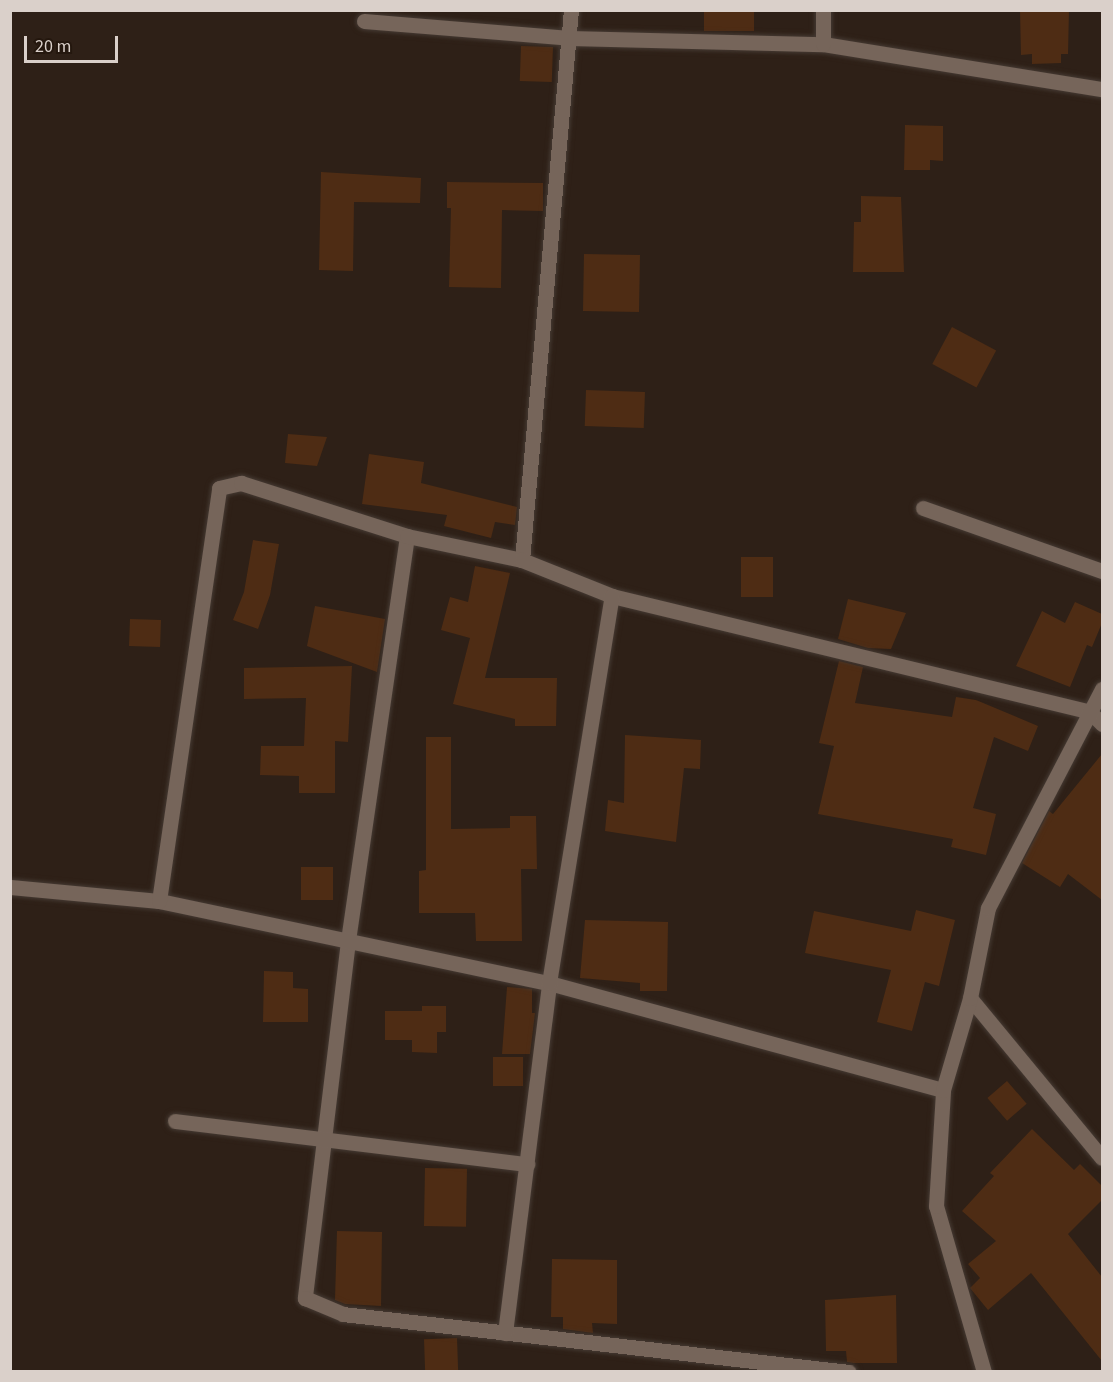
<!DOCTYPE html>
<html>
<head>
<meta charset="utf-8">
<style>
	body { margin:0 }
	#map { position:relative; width:1113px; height:1382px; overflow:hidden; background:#2e2017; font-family:"Source Sans 3",sans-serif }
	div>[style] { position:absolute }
	.building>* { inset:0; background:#4e2c14; transform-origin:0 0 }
	.roads { filter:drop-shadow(0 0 2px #453a33) drop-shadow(0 0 2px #453a33) }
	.street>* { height:15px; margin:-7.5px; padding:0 7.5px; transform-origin:7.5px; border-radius:7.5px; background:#76655a }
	span { translate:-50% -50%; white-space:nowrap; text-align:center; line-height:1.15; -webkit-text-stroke:4.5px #24170e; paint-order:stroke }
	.frame { position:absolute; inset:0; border:12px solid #dad0ca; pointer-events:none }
	.scale { position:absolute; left:24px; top:36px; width:94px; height:27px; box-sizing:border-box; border:3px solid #dad0ca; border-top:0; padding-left:8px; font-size:18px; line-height:21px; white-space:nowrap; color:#dad0ca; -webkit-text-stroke:4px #24170e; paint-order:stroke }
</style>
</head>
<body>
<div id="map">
	<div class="building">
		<i style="left:704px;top:10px;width:50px;height:21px"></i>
		<i style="clip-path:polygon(1020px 10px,1069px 10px,1068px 54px,1061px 54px,1061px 63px,1032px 64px,1032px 54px,1021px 55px)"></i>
		<i style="left:521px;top:46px;width:32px;height:35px;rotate:2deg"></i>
		<i style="clip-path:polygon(905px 125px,943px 126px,943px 161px,930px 160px,930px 170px,904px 170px)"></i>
		<i style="clip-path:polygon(321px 172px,421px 178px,420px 203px,354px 202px,353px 271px,319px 270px)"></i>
		<i style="clip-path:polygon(447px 182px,543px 183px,543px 211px,502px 210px,501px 288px,449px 287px,451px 208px,447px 208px)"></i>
		<i style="clip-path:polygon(861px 196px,901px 197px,904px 272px,853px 272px,854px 222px,861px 222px)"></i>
		<i style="left:584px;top:254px;width:56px;height:57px;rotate:1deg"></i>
		<i style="left:952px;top:327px;width:50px;height:42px;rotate:28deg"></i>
		<i style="left:586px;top:390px;width:59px;height:36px;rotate:2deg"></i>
		<i style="clip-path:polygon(288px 434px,327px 437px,317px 466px,285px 463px)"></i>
		<i style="clip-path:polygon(369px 454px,424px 462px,421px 483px,517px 507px,515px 525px,495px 522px,491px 538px,444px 526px,447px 515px,362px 504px)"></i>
		<i style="clip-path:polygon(253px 540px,279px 544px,270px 595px,258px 629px,233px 620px,244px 592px)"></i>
		<i style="left:741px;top:557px;width:32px;height:40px"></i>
		<i style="clip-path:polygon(475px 566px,510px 573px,485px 678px,557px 678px,556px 726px,515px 726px,515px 719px,453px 704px,470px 638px,441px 630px,450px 597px,468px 602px)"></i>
		<i style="clip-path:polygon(848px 599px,906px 613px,891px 649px,868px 648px,838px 639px)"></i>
		<i style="clip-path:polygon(1075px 602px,1102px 614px,1102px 623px,1092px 647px,1087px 645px,1070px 687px,1016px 666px,1042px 611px,1065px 623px)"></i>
		<i style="clip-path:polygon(315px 606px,385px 619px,377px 672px,307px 646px)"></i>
		<i style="left:130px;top:619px;width:31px;height:27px;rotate:2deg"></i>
		<i style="clip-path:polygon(839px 661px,863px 667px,855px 703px,952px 717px,956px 697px,976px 700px,1038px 726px,1028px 751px,994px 737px,973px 808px,996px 814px,986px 855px,951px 847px,953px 839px,818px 814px,834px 746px,819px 743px)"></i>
		<i style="clip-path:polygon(352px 666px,348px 742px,335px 741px,335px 793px,299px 793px,299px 776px,260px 775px,261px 746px,304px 746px,306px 698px,244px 699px,244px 668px)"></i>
		<i style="clip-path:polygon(625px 735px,701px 740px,700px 769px,684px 768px,676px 842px,605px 831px,608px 800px,624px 803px)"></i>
		<i style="clip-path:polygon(426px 737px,451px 737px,451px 829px,510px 828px,510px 816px,536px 816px,537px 869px,521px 869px,522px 941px,476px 941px,475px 913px,419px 913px,419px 871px,426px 870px)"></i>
		<i style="clip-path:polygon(1102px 754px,1102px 900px,1068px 874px,1060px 887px,1022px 863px,1049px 811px,1053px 814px)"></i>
		<i style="left:301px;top:867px;width:32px;height:33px"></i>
		<i style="clip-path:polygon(916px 910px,955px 920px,939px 986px,925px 982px,912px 1031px,877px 1022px,891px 970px,805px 953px,814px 911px,911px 931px)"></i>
		<i style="clip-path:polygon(585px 920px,668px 922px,667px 991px,640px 991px,640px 983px,580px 978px)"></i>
		<i style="clip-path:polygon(264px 971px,293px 972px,293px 988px,308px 989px,308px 1022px,263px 1022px)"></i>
		<i style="clip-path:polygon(507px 987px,532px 989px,532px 1013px,535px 1013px,530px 1054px,502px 1054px)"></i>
		<i style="clip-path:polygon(422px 1006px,446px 1006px,446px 1032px,437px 1032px,437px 1053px,412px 1052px,412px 1040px,385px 1040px,385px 1011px,422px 1011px)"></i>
		<i style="left:493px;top:1057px;width:30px;height:29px"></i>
		<i style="left:1007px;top:1081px;width:30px;height:26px;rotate:49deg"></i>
		<i style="clip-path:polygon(1032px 1129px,1074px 1170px,1080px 1164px,1102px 1186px,1102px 1200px,1068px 1234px,1102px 1277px,1102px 1361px,1031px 1273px,988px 1310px,970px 1288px,980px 1278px,968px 1264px,996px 1241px,962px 1211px,994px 1176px,990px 1173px)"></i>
		<i style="left:425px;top:1168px;width:42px;height:58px;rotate:1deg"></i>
		<i style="clip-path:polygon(337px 1231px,382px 1232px,381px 1306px,345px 1304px,335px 1300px)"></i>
		<i style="clip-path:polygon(552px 1259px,617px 1260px,617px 1324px,592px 1323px,593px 1333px,563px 1329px,563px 1317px,551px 1317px)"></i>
		<i style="clip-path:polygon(896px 1295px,897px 1363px,853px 1363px,847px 1362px,846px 1351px,826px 1351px,825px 1300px)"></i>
		<i style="left:457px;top:1338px;width:33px;height:33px;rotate:88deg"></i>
	</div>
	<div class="roads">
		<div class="street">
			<i style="left:364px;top:21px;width:206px;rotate:4.7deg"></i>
			<i style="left:569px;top:38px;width:254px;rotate:1.4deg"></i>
			<i style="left:823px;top:44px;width:283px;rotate:9.2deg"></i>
			<i style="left:823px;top:44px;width:34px;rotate:-90deg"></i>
			<i style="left:923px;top:508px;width:190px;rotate:19.4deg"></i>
			<i style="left:407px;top:536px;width:409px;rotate:98.3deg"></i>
			<i style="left:348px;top:941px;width:360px;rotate:96.9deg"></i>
			<i style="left:305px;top:1298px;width:41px;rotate:22.8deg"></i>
			<i style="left:343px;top:1314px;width:509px;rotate:6.54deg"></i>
			<i style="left:522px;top:560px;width:552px;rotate:-84.91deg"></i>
			<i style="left:10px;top:887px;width:150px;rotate:5.4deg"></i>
			<i style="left:159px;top:901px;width:399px;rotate:11.9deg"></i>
			<i style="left:549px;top:983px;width:408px;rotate:15.2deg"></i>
			<i style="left:159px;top:901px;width:417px;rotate:-81.7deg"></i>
			<i style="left:219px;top:488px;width:23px;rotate:-13deg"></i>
			<i style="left:241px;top:483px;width:174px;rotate:17.7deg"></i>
			<i style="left:407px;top:536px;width:117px;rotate:11.8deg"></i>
			<i style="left:522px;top:560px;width:97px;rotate:21.8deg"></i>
			<i style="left:612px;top:596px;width:492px;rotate:13.6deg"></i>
			<i style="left:1090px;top:712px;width:17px;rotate:45deg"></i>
			<i style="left:970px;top:998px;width:207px;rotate:50.5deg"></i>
			<i style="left:175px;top:1121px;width:355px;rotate:7deg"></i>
			<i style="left:505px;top:1333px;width:353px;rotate:-82.8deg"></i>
			<i style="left:549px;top:983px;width:392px;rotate:-80.8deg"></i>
			<i style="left:984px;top:1372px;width:173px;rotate:-106.1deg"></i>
			<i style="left:936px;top:1206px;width:116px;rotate:-86.5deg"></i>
			<i style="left:943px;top:1090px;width:96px;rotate:-73.6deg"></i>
			<i style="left:970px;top:998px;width:92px;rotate:-78.7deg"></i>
			<i style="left:988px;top:908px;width:247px;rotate:-62.5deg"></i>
		</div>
	</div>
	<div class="frame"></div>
	<div class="scale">20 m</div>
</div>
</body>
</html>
